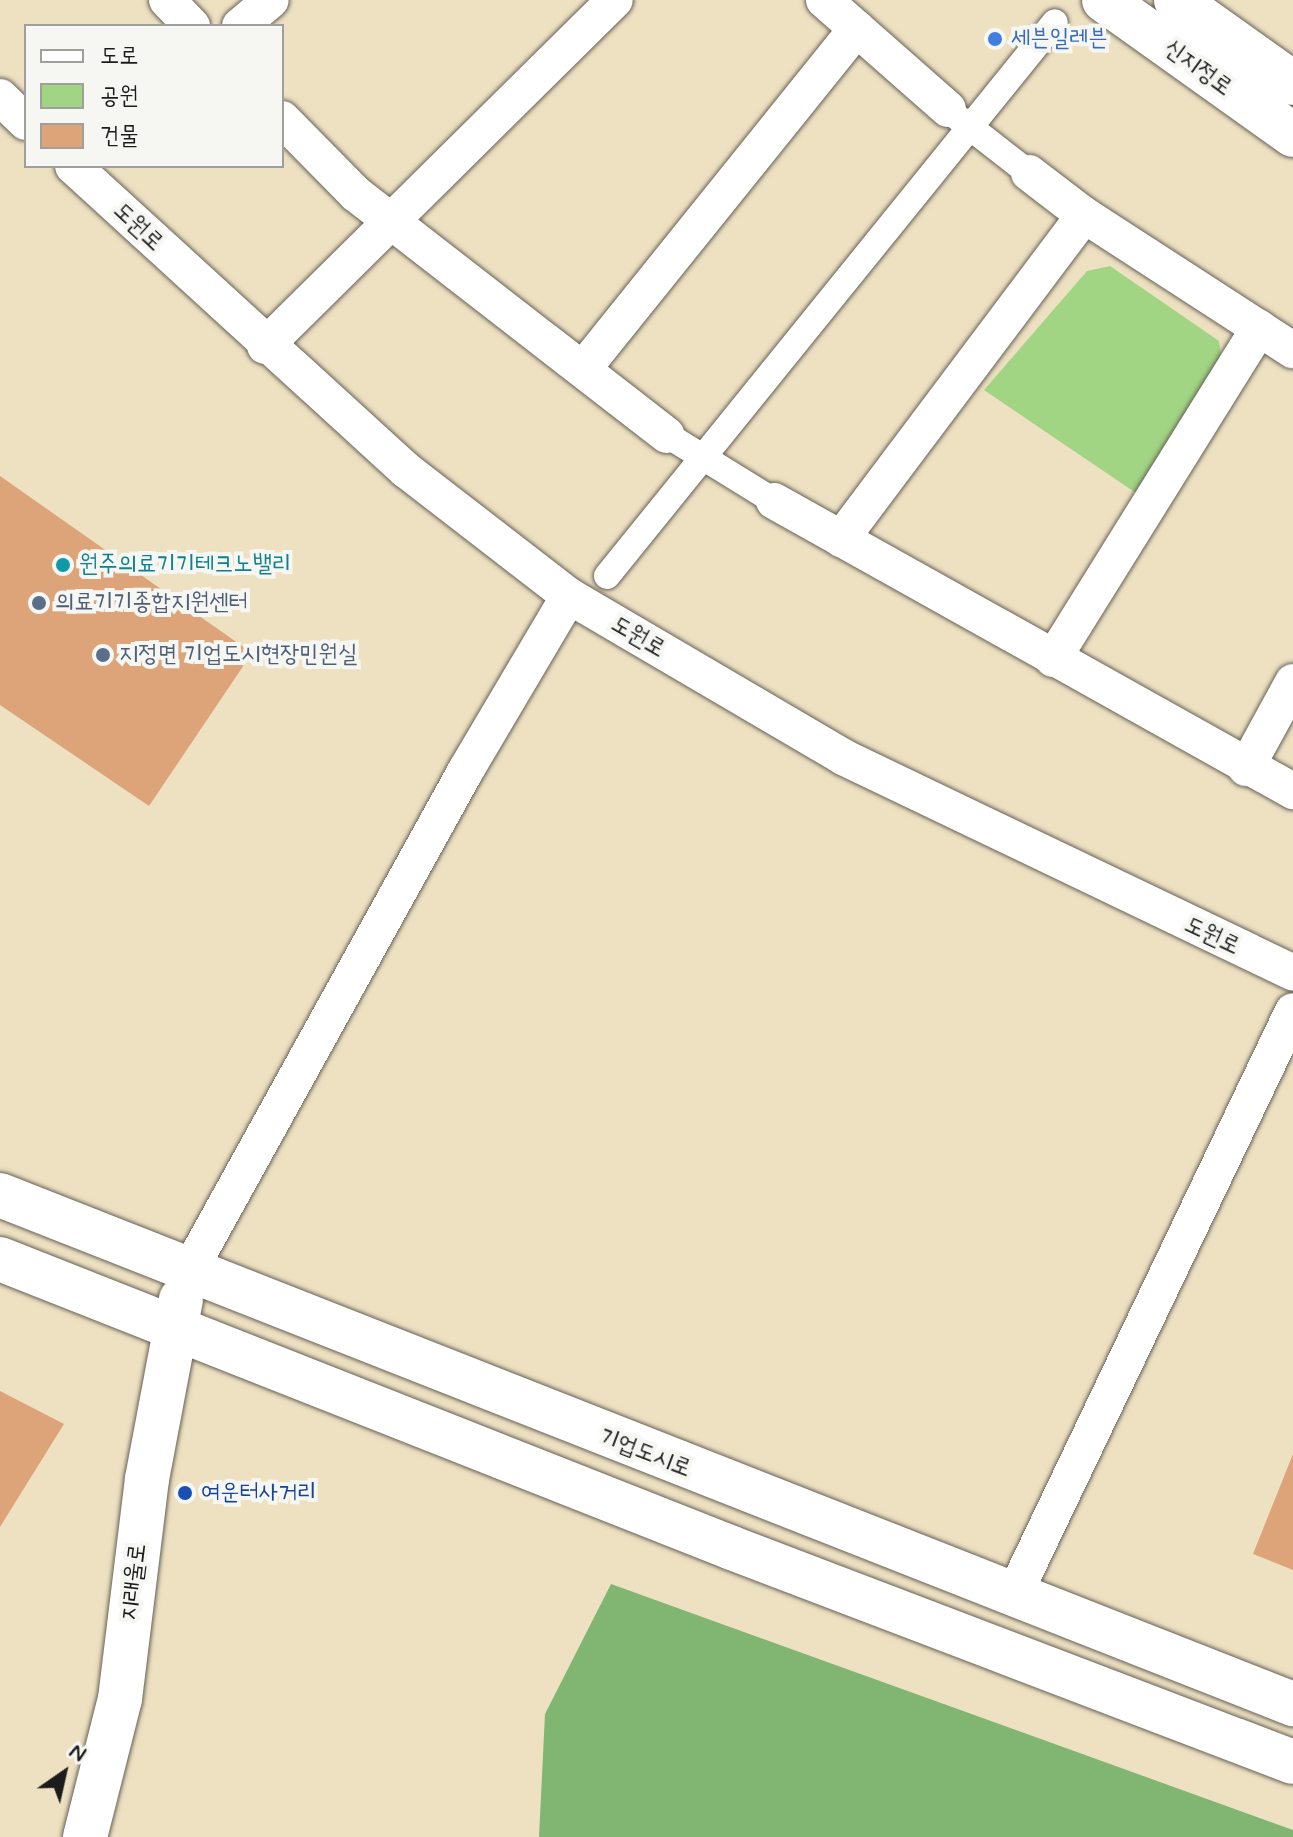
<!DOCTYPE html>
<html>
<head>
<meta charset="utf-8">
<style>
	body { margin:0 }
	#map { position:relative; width:1293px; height:1837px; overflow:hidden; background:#eee1c2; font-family:Mynerve,"Poor Story",sans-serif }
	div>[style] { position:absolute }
	.green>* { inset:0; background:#a1d483 }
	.forest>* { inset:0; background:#80b671 }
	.building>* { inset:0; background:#dda379 }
	.roads { filter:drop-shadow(0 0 2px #666156) drop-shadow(0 0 2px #666156) }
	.pedestrian>* { height:26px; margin:-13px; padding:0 13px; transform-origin:13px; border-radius:13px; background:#fff }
	.minor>* { height:36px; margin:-18px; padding:0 18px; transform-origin:18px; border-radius:18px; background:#fff }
	.tertiary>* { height:44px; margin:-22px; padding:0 22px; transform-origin:22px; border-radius:22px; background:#fff }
	.dots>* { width:22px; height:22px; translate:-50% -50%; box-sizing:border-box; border:4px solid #f6f6f2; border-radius:50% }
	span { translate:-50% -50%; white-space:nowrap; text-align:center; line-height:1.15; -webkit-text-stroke:8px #f6f6f2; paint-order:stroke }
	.shop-label { font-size:24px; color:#366cbe }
	.left { translate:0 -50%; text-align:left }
	.street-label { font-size:24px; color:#1c1c1c }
	.culture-label { font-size:24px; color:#0d838f }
	.service-label { font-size:24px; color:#4e5e75 }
	.transit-label { font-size:24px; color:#164399 }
	.legend { position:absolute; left:24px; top:24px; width:260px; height:144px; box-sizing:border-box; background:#f6f6f2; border:2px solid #9f9f9c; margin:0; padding:10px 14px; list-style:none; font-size:24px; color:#1c1c1c }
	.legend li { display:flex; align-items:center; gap:16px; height:40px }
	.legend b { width:40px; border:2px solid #9f9f9c }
	.north { position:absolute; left:24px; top:1733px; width:80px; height:80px; -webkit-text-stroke:6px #f6f6f2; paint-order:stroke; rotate:34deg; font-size:22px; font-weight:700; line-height:32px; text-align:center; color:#1c1c1c }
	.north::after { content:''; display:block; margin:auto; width:28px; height:36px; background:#1c1c1c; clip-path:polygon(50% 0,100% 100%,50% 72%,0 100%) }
</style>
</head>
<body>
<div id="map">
	<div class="green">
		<i style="clip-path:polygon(1110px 266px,1219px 341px,1222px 362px,1136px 493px,984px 390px,1087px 271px)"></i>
	</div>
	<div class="forest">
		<i style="clip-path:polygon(611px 1584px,1293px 1830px,1293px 1837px,539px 1837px,545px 1714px)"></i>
	</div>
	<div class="building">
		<i style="clip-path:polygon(0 476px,252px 653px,149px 806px,0 705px)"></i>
		<i style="clip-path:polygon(0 1391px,64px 1424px,0 1527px)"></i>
		<i style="clip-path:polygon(1293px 1454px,1293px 1570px,1253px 1554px)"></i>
	</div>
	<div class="roads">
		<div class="pedestrian">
			<i style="left:957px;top:117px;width:91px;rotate:37.9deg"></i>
			<i style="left:667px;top:435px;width:126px;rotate:31.7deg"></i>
			<i style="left:607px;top:576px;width:712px;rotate:-51.04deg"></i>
		</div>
		<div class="minor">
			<i style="left:167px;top:0;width:36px;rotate:46deg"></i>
			<i style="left:824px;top:0;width:165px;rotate:41.3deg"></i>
			<i style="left:240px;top:26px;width:40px;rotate:-40deg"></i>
			<i style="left:0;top:97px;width:36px;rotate:44deg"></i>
			<i style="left:282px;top:119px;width:105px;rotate:45.4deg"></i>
			<i style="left:356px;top:194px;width:393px;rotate:37.8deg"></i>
			<i style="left:73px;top:166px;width:451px;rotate:42.4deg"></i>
			<i style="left:406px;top:470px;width:206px;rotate:37.7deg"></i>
			<i style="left:569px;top:596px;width:318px;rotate:30.4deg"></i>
			<i style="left:843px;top:757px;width:499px;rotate:25.6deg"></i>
			<i style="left:1029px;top:173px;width:69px;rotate:37.4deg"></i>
			<i style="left:1084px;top:215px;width:249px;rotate:32.9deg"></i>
			<i style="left:265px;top:346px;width:492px;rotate:-44.7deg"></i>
			<i style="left:583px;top:369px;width:437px;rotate:-51.2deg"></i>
			<i style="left:774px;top:501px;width:595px;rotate:29.2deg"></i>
			<i style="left:841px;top:539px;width:405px;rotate:-53.1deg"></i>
			<i style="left:1053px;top:659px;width:390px;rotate:-58.1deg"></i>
			<i style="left:1246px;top:768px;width:98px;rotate:-61.3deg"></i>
			<i style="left:188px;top:1273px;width:575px;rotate:-61.07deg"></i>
			<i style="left:466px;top:770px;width:202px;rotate:-59.4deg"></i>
			<i style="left:1013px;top:1597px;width:649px;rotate:-64.46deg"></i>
		</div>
		<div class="tertiary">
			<i style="left:1104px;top:0;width:232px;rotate:35.5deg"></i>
			<i style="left:1176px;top:0;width:143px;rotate:35.4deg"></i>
			<i style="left:0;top:1195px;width:1390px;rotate:21.49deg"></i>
			<i style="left:0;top:1259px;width:787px;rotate:21.54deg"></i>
			<i style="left:732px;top:1548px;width:600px;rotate:20.88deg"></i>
			<i style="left:85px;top:1837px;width:142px;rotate:-75.8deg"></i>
			<i style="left:120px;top:1699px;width:222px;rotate:-83deg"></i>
			<i style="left:147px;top:1479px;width:183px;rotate:-79.3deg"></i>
		</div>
	</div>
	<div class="dots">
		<i style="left:995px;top:39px;background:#3f7fe0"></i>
		<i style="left:63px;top:565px;background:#0f9aa8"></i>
		<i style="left:39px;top:603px;background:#5c6f8a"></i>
		<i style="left:103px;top:655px;background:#5c6f8a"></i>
		<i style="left:185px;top:1493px;background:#1a4fb4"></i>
	</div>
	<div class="shop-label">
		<span class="left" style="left:1011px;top:39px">세븐일레븐</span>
	</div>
	<div class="street-label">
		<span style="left:1198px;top:68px;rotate:36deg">신지정로</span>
		<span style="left:138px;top:227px;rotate:43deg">도원로</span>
		<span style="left:638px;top:637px;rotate:30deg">도원로</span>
		<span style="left:1212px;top:936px;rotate:25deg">도원로</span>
		<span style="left:645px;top:1453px;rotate:21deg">기업도시로</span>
		<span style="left:134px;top:1582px;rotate:-83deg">지래울로</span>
	</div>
	<div class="culture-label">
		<span class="left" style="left:79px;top:565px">원주의료기기테크노밸리</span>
	</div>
	<div class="service-label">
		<span class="left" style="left:55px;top:603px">의료기기종합지원센터</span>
		<span class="left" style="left:119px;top:655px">지정면 기업도시현장민원실</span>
	</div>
	<div class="transit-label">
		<span class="left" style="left:201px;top:1493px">여운터사거리</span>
	</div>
	<ul class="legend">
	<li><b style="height:10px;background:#fff"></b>도로</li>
	<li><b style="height:22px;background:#a1d483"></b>공원</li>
	<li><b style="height:22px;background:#dda379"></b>건물</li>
	</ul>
	<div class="north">N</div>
</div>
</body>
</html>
